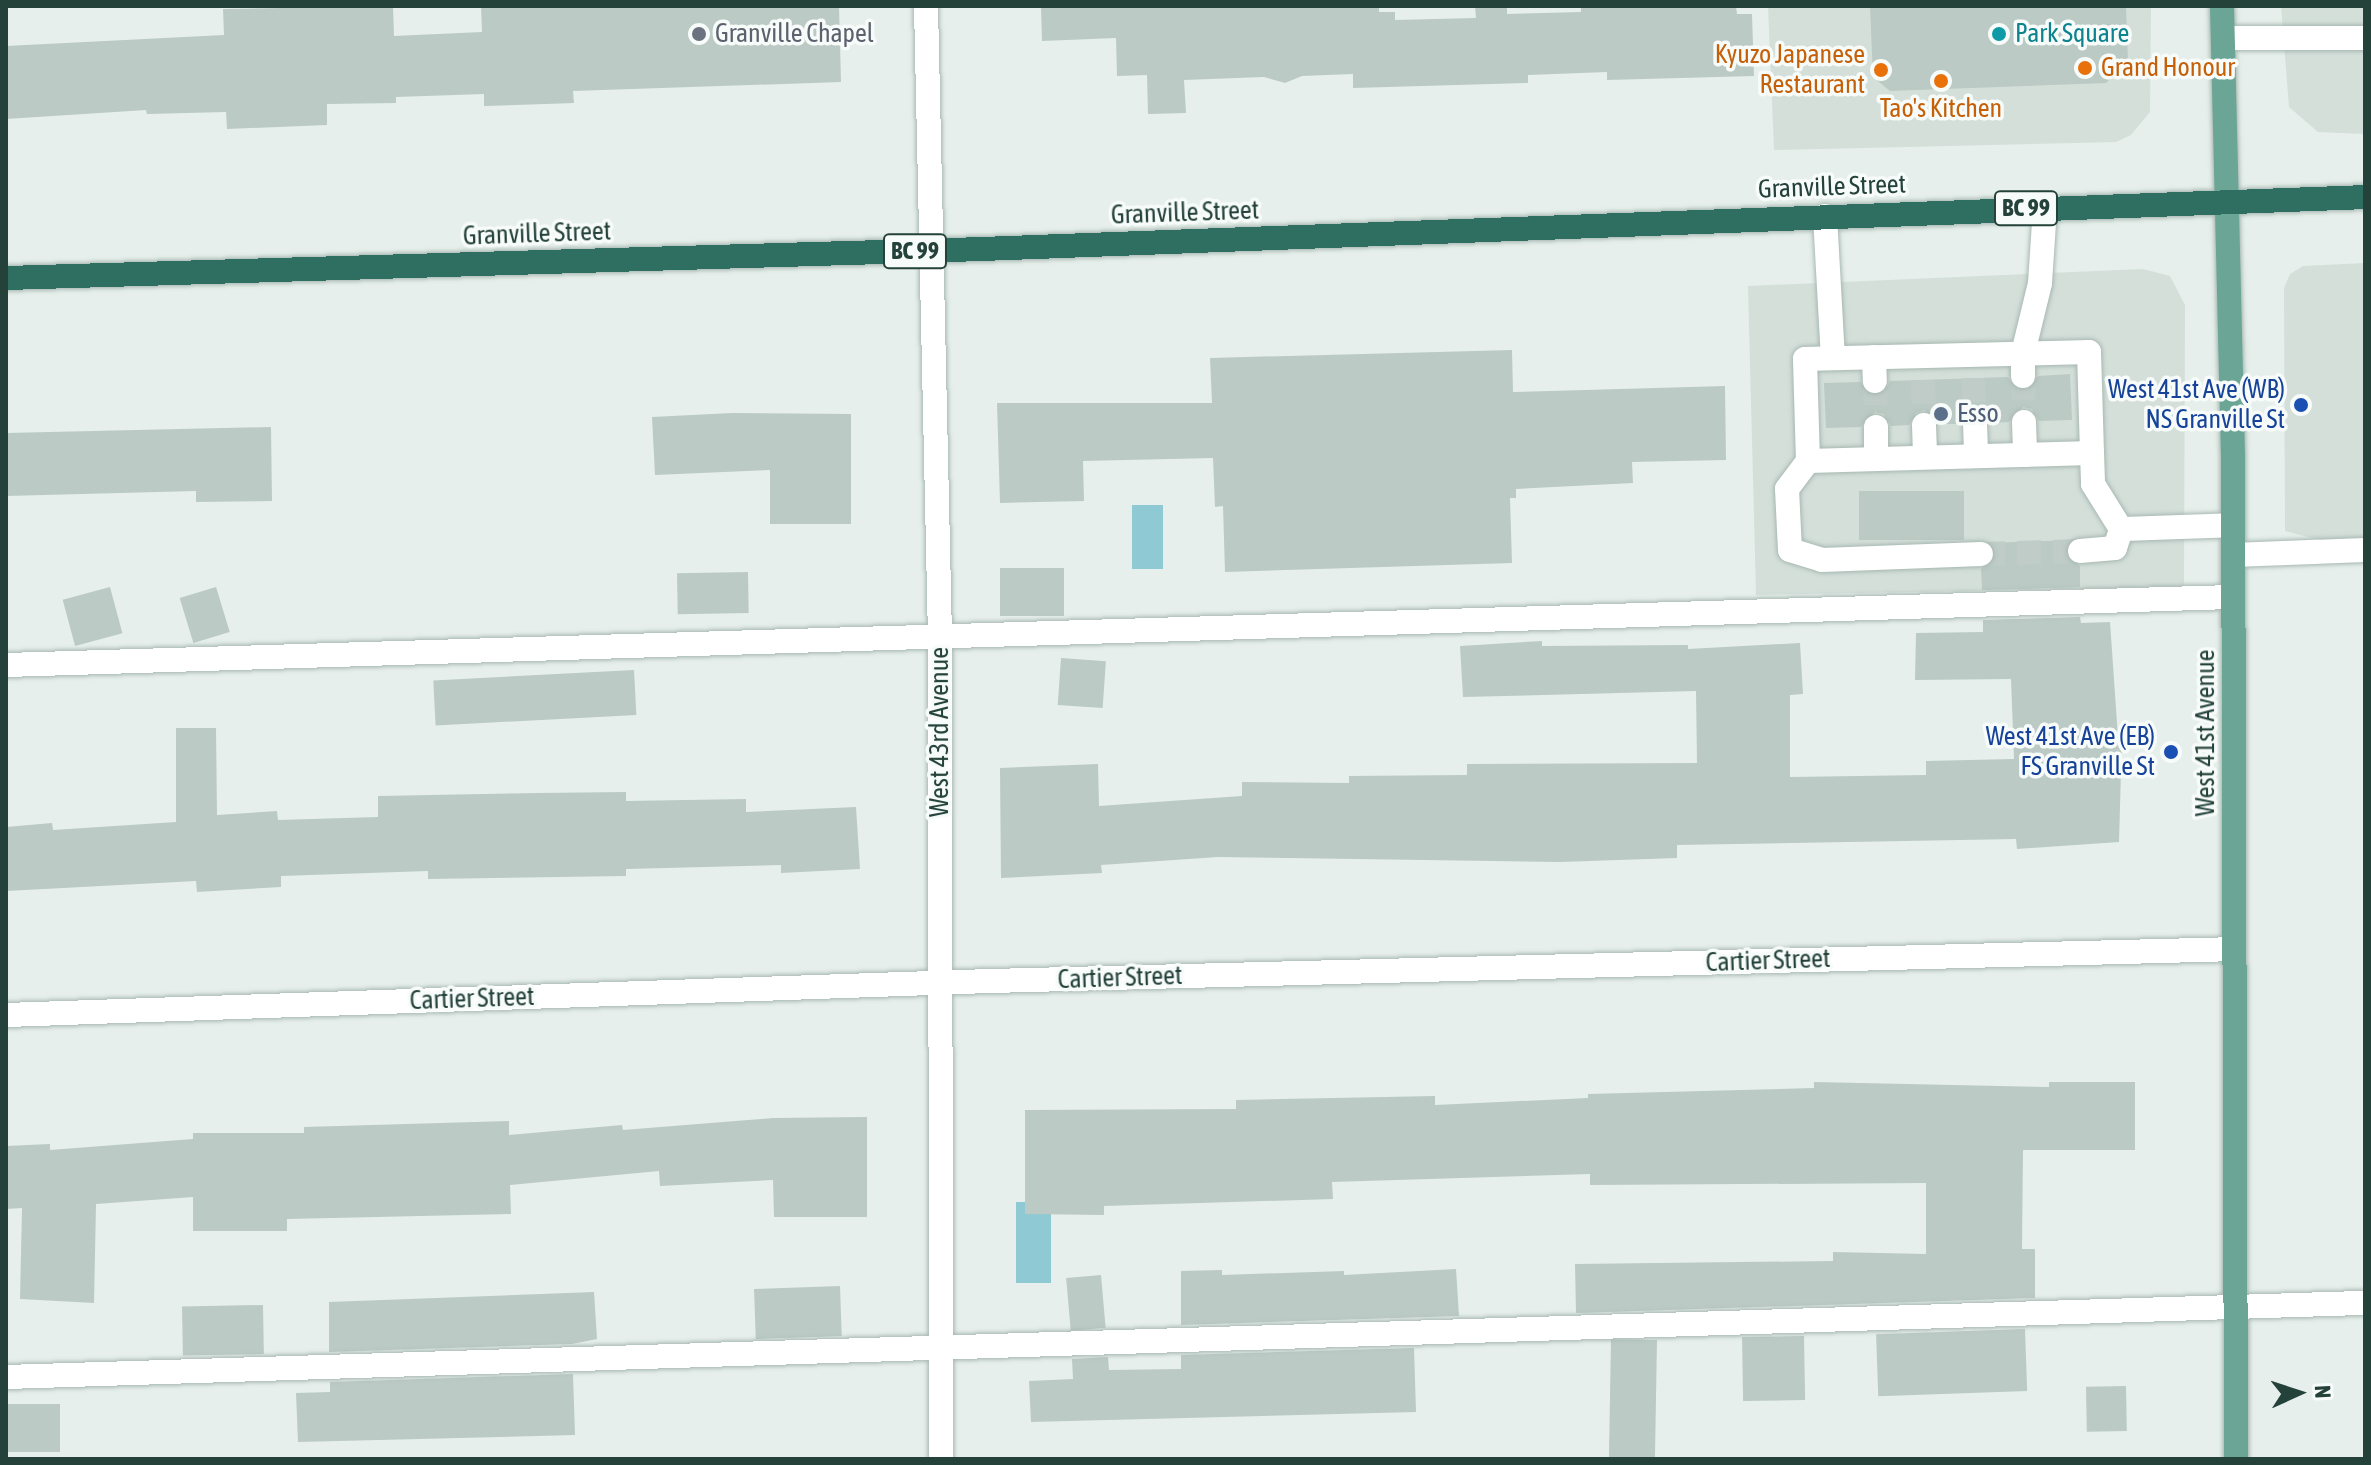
<!DOCTYPE html>
<html>
<head>
<meta charset="utf-8">
<style>
	body { margin:0 }
	#map { position:relative; width:2371px; height:1465px; overflow:hidden; background:#e6efeb; font-family:"Asap Condensed",sans-serif }
	div>[style] { position:absolute }
	.built>* { inset:0; background:#d4dfda }
	.water>* { inset:0; background:#8ec9d4; transform-origin:0 0 }
	.building>* { inset:0; background:#bbcac4; transform-origin:0 0 }
	.minor-tunnel>* { height:24px; margin-top:-12px; transform-origin:0; background:repeating-linear-gradient(90deg,#bfccc8 0 24px,transparent 0 36px) }
	.roads { filter:drop-shadow(0 0 2px #a8b8b2) drop-shadow(0 0 2px #a8b8b2) }
	.minor>* { height:24px; margin:-12px; padding:0 12px; transform-origin:12px; border-radius:12px; background:#fff }
	.major>* { height:24px; margin:-12px; padding:0 12px; transform-origin:12px; border-radius:12px; background:#6aa596 }
	.highway>* { height:24px; margin:-12px; padding:0 12px; transform-origin:12px; border-radius:12px; background:#2f6f62 }
	.dots>* { width:22px; height:22px; translate:-50% -50%; box-sizing:border-box; border:4px solid #f7fbf9; border-radius:50% }
	span { translate:-50% -50%; white-space:nowrap; text-align:center; line-height:1.15; -webkit-text-stroke:7px #f7fbf9; paint-order:stroke }
	.shield-label span { padding:2px 6px; background:#f7fbf9; border:2px solid; border-radius:6px; -webkit-text-stroke-width:0 }
	.shield-label { font-size:24px; color:#24423a; font-weight:700 }
	.worship-label { font-size:26px; color:#5b616d }
	.left { translate:0 -50%; text-align:left }
	.culture-label { font-size:26px; color:#0d838f }
	.food-label { font-size:26px; color:#c56008 }
	.right { translate:-100% -50%; text-align:right }
	.street-label { font-size:26px; color:#24423a }
	.transit-label { font-size:26px; color:#164399 }
	.service-label { font-size:26px; color:#4e5e75 }
	.frame { position:absolute; inset:0; border:8px solid #24423a; pointer-events:none }
	.north { position:absolute; left:2259px; top:1353px; width:80px; height:80px; -webkit-text-stroke:6px #f7fbf9; paint-order:stroke; rotate:87deg; font-size:22px; font-weight:700; line-height:32px; text-align:center; color:#24423a }
	.north::after { content:''; display:block; margin:auto; width:28px; height:36px; background:#24423a; clip-path:polygon(50% 0,100% 100%,50% 72%,0 100%) }
</style>
</head>
<body>
<div id="map">
	<div class="built">
		<i style="clip-path:polygon(1768px 6px,2151px 6px,2150px 112px,2131px 135px,2116px 142px,1774px 150px)"></i>
		<i style="clip-path:polygon(2281px 6px,2365px 6px,2365px 134px,2318px 132px,2289px 107px)"></i>
		<i style="clip-path:polygon(2365px 263px,2365px 539px,2320px 540px,2285px 531px,2284px 288px,2290px 274px,2303px 266px)"></i>
		<i style="clip-path:polygon(2143px 269px,2170px 276px,2185px 305px,2184px 587px,1756px 595px,1748px 286px)"></i>
	</div>
	<div class="water">
		<i style="left:1132px;top:505px;width:31px;height:64px"></i>
		<i style="left:1016px;top:1202px;width:35px;height:81px"></i>
	</div>
	<div class="building">
		<i style="clip-path:polygon(393px 6px,394px 36px,482px 32px,481px 6px,839px 6px,841px 82px,573px 91px,574px 103px,484px 106px,484px 94px,396px 97px,396px 103px,327px 104px,327px 125px,227px 129px,226px 112px,147px 114px,146px 110px,6px 119px,6px 46px,224px 35px,223px 9px)"></i>
		<i style="clip-path:polygon(1041px 6px,1379px 6px,1379px 12px,1395px 12px,1395px 20px,1476px 18px,1475px 6px,1507px 6px,1507px 14px,1581px 12px,1581px 6px,1736px 6px,1737px 14px,1752px 14px,1754px 76px,1607px 80px,1607px 72px,1528px 75px,1528px 83px,1353px 88px,1353px 74px,1302px 76px,1285px 83px,1264px 77px,1184px 80px,1186px 113px,1148px 114px,1147px 75px,1117px 76px,1116px 38px,1042px 41px)"></i>
		<i style="clip-path:polygon(1870px 6px,2126px 6px,2128px 62px,2106px 83px,1890px 91px,1873px 77px)"></i>
		<i style="clip-path:polygon(1512px 350px,1513px 392px,1725px 386px,1726px 460px,1632px 462px,1633px 483px,1516px 489px,1516px 498px,1510px 498px,1512px 563px,1225px 572px,1223px 506px,1215px 507px,1213px 458px,1083px 461px,1084px 501px,1000px 503px,997px 403px,1212px 403px,1210px 358px)"></i>
		<i style="clip-path:polygon(2070px 374px,2072px 420px,2039px 421px,2032px 409px,2023px 407px,2009px 422px,1990px 423px,1975px 408px,1966px 411px,1960px 424px,1939px 424px,1924px 410px,1916px 413px,1909px 425px,1891px 426px,1884px 414px,1875px 412px,1861px 427px,1826px 428px,1824px 383px,1860px 382px,1875px 396px,1884px 393px,1890px 381px,2008px 377px,2015px 389px,2024px 391px,2038px 376px)"></i>
		<i style="clip-path:polygon(732px 413px,851px 414px,851px 524px,770px 524px,770px 470px,655px 475px,652px 417px)"></i>
		<i style="clip-path:polygon(271px 427px,272px 501px,196px 502px,196px 491px,6px 496px,6px 433px)"></i>
		<i style="left:1964px;top:491px;width:49px;height:105px;rotate:90deg"></i>
		<i style="clip-path:polygon(2070px 540px,2065px 553px,2080px 566px,2080px 587px,1982px 590px,1981px 569px,1996px 554px,1991px 543px)"></i>
		<i style="left:1000px;top:568px;width:64px;height:48px"></i>
		<i style="left:748px;top:572px;width:41px;height:71px;rotate:89deg"></i>
		<i style="left:110px;top:587px;width:48px;height:49px;rotate:75deg"></i>
		<i style="left:216px;top:587px;width:47px;height:38px;rotate:73deg"></i>
		<i style="clip-path:polygon(2080px 617px,2081px 623px,2110px 622px,2118px 737px,2122px 737px,2119px 842px,2017px 849px,2016px 839px,1677px 845px,1677px 858px,1560px 862px,1218px 857px,1101px 865px,1102px 873px,1001px 878px,1000px 768px,1098px 764px,1099px 806px,1242px 796px,1242px 782px,1349px 783px,1349px 776px,1467px 775px,1467px 764px,1697px 763px,1696px 691px,1463px 697px,1460px 646px,1542px 641px,1542px 646px,1688px 645px,1688px 649px,1800px 643px,1803px 694px,1790px 695px,1790px 777px,1926px 775px,1926px 761px,2014px 759px,2011px 679px,1915px 680px,1916px 633px,1983px 632px,1983px 620px)"></i>
		<i style="left:1061px;top:658px;width:45px;height:47px;rotate:4deg"></i>
		<i style="left:634px;top:670px;width:45px;height:201px;rotate:87deg"></i>
		<i style="clip-path:polygon(176px 728px,216px 728px,217px 815px,277px 811px,278px 820px,378px 817px,378px 796px,539px 793px,626px 792px,626px 801px,746px 799px,746px 812px,856px 807px,860px 869px,781px 873px,781px 865px,626px 869px,626px 876px,428px 879px,428px 871px,281px 876px,281px 887px,197px 892px,196px 881px,6px 891px,6px 827px,52px 823px,53px 830px,176px 822px)"></i>
		<i style="clip-path:polygon(1814px 1082px,2049px 1087px,2049px 1082px,2135px 1082px,2135px 1150px,2023px 1150px,2022px 1249px,2035px 1249px,2035px 1298px,1576px 1313px,1575px 1264px,1833px 1261px,1833px 1252px,1926px 1254px,1926px 1183px,1590px 1185px,1590px 1174px,1332px 1182px,1333px 1199px,1104px 1206px,1104px 1215px,1025px 1214px,1025px 1110px,1236px 1109px,1236px 1100px,1435px 1096px,1435px 1105px,1588px 1098px,1588px 1094px,1814px 1088px)"></i>
		<i style="clip-path:polygon(867px 1117px,867px 1217px,774px 1217px,773px 1180px,660px 1186px,659px 1171px,510px 1185px,511px 1214px,287px 1219px,287px 1231px,193px 1231px,193px 1197px,96px 1204px,94px 1303px,20px 1299px,22px 1208px,6px 1209px,6px 1146px,50px 1144px,50px 1150px,193px 1139px,193px 1133px,304px 1133px,304px 1127px,509px 1121px,509px 1135px,622px 1125px,623px 1130px,773px 1118px)"></i>
		<i style="clip-path:polygon(1456px 1269px,1459px 1316px,1181px 1325px,1181px 1271px,1222px 1270px,1222px 1275px,1344px 1271px,1344px 1275px)"></i>
		<i style="left:1101px;top:1275px;width:53px;height:35px;rotate:85deg"></i>
		<i style="left:840px;top:1286px;width:50px;height:86px;rotate:88deg"></i>
		<i style="clip-path:polygon(594px 1292px,597px 1339px,572px 1344px,329px 1352px,329px 1302px)"></i>
		<i style="left:263px;top:1305px;width:49px;height:81px;rotate:89deg"></i>
		<i style="left:2025px;top:1329px;width:62px;height:149px;rotate:88deg"></i>
		<i style="left:1804px;top:1336px;width:64px;height:62px;rotate:89deg"></i>
		<i style="left:1657px;top:1340px;width:119px;height:46px;rotate:91deg"></i>
		<i style="clip-path:polygon(1414px 1348px,1416px 1412px,1031px 1422px,1029px 1381px,1073px 1379px,1072px 1359px,1108px 1357px,1109px 1370px,1181px 1369px,1181px 1355px)"></i>
		<i style="clip-path:polygon(573px 1374px,575px 1435px,298px 1442px,296px 1393px,330px 1392px,330px 1382px)"></i>
		<i style="left:2126px;top:1386px;width:45px;height:40px;rotate:89deg"></i>
		<i style="left:60px;top:1404px;width:48px;height:54px;rotate:90deg"></i>
	</div>
	<div class="minor-tunnel">
		<i style="left:2023px;top:376px;width:46px;rotate:88.8deg"></i>
		<i style="left:1973px;top:378px;width:45px;rotate:87.5deg"></i>
		<i style="left:1923px;top:380px;width:45px;rotate:88.7deg"></i>
		<i style="left:1875px;top:381px;width:46px;rotate:88.8deg"></i>
		<i style="left:1981px;top:554px;width:99px;rotate:-1.7deg"></i>
	</div>
	<div class="roads">
		<div class="minor">
			<i style="left:926px;top:6px;width:630px;rotate:88.73deg"></i>
			<i style="left:940px;top:636px;width:823px;rotate:89.93deg"></i>
			<i style="left:2223px;top:38px;width:142px"></i>
			<i style="left:1825px;top:216px;width:142px;rotate:86.8deg"></i>
			<i style="left:1874px;top:357px;width:24px;rotate:88deg"></i>
			<i style="left:2023px;top:376px;width:23px;rotate:-90deg"></i>
			<i style="left:2023px;top:353px;width:72px;rotate:-76.3deg"></i>
			<i style="left:2040px;top:283px;width:75px;rotate:-86.2deg"></i>
			<i style="left:2024px;top:422px;width:33px;rotate:88deg"></i>
			<i style="left:1975px;top:423px;width:33px;rotate:88deg"></i>
			<i style="left:1924px;top:425px;width:32px;rotate:88deg"></i>
			<i style="left:1876px;top:427px;width:32px;rotate:90deg"></i>
			<i style="left:2092px;top:453px;width:284px;rotate:178.4deg"></i>
			<i style="left:1808px;top:461px;width:102px;rotate:-91.7deg"></i>
			<i style="left:1805px;top:359px;width:284px;rotate:-1.4deg"></i>
			<i style="left:2089px;top:352px;width:101px;rotate:88.3deg"></i>
			<i style="left:2092px;top:453px;width:31px;rotate:88deg"></i>
			<i style="left:2093px;top:484px;width:53px;rotate:58.1deg"></i>
			<i style="left:2121px;top:529px;width:112px;rotate:-2deg"></i>
			<i style="left:1808px;top:461px;width:35px;rotate:127deg"></i>
			<i style="left:1787px;top:489px;width:61px;rotate:87.2deg"></i>
			<i style="left:1790px;top:550px;width:34px;rotate:17deg"></i>
			<i style="left:1822px;top:560px;width:159px;rotate:-2.2deg"></i>
			<i style="left:2080px;top:551px;width:35px;rotate:-5deg"></i>
			<i style="left:2115px;top:548px;width:20px;rotate:-72deg"></i>
			<i style="left:2233px;top:555px;width:132px;rotate:-2.2deg"></i>
			<i style="left:6px;top:665px;width:2228px;rotate:-1.75deg"></i>
			<i style="left:6px;top:1015px;width:986px;rotate:-1.98deg"></i>
			<i style="left:991px;top:981px;width:1243px;rotate:-1.47deg"></i>
			<i style="left:6px;top:1377px;width:2360px;rotate:-1.8deg"></i>
		</div>
		<div class="major">
			<i style="left:2222px;top:6px;width:449px;rotate:88.6deg"></i>
			<i style="left:2233px;top:455px;width:1004px;rotate:89.83deg"></i>
		</div>
		<div class="highway">
			<i style="left:6px;top:278px;width:976px;rotate:-1.7deg"></i>
			<i style="left:982px;top:249px;width:1384px;rotate:-2.15deg"></i>
		</div>
	</div>
	<div class="dots">
		<i style="left:699px;top:34px;background:#6b7280"></i>
		<i style="left:1999px;top:34px;background:#0f9aa8"></i>
		<i style="left:2085px;top:68px;background:#e8710a"></i>
		<i style="left:1881px;top:70px;background:#e8710a"></i>
		<i style="left:1941px;top:81px;background:#e8710a"></i>
		<i style="left:2301px;top:405px;background:#1a4fb4"></i>
		<i style="left:1941px;top:414px;background:#5c6f8a"></i>
		<i style="left:2171px;top:752px;background:#1a4fb4"></i>
	</div>
	<div class="shield-label">
		<span style="left:2026px;top:208px">BC 99</span>
		<span style="left:915px;top:251px">BC 99</span>
	</div>
	<div class="worship-label">
		<span class="left" style="left:715px;top:34px">Granville Chapel</span>
	</div>
	<div class="culture-label">
		<span class="left" style="left:2015px;top:34px">Park Square</span>
	</div>
	<div class="food-label">
		<span class="right" style="left:1865px;top:70px">Kyuzo Japanese<br>Restaurant</span>
		<span class="left" style="left:2101px;top:68px">Grand Honour</span>
		<span style="left:1941px;top:109px">Tao's Kitchen</span>
	</div>
	<div class="street-label">
		<span style="left:1832px;top:187px;rotate:-2deg">Granville Street</span>
		<span style="left:1185px;top:213px;rotate:-2deg">Granville Street</span>
		<span style="left:537px;top:234px;rotate:-2deg">Granville Street</span>
		<span style="left:940px;top:732px;rotate:-90deg">West 43rd Avenue</span>
		<span style="left:2206px;top:733px;rotate:-90deg">West 41st Avenue</span>
		<span style="left:1768px;top:961px;rotate:-2deg">Cartier Street</span>
		<span style="left:1120px;top:978px;rotate:-2deg">Cartier Street</span>
		<span style="left:472px;top:999px;rotate:-2deg">Cartier Street</span>
	</div>
	<div class="transit-label">
		<span class="right" style="left:2285px;top:405px">West 41st Ave (WB)<br>NS Granville St</span>
		<span class="right" style="left:2155px;top:752px">West 41st Ave (EB)<br>FS Granville St</span>
	</div>
	<div class="service-label">
		<span class="left" style="left:1957px;top:414px">Esso</span>
	</div>
	<div class="frame"></div>
	<div class="north">N</div>
</div>
</body>
</html>
